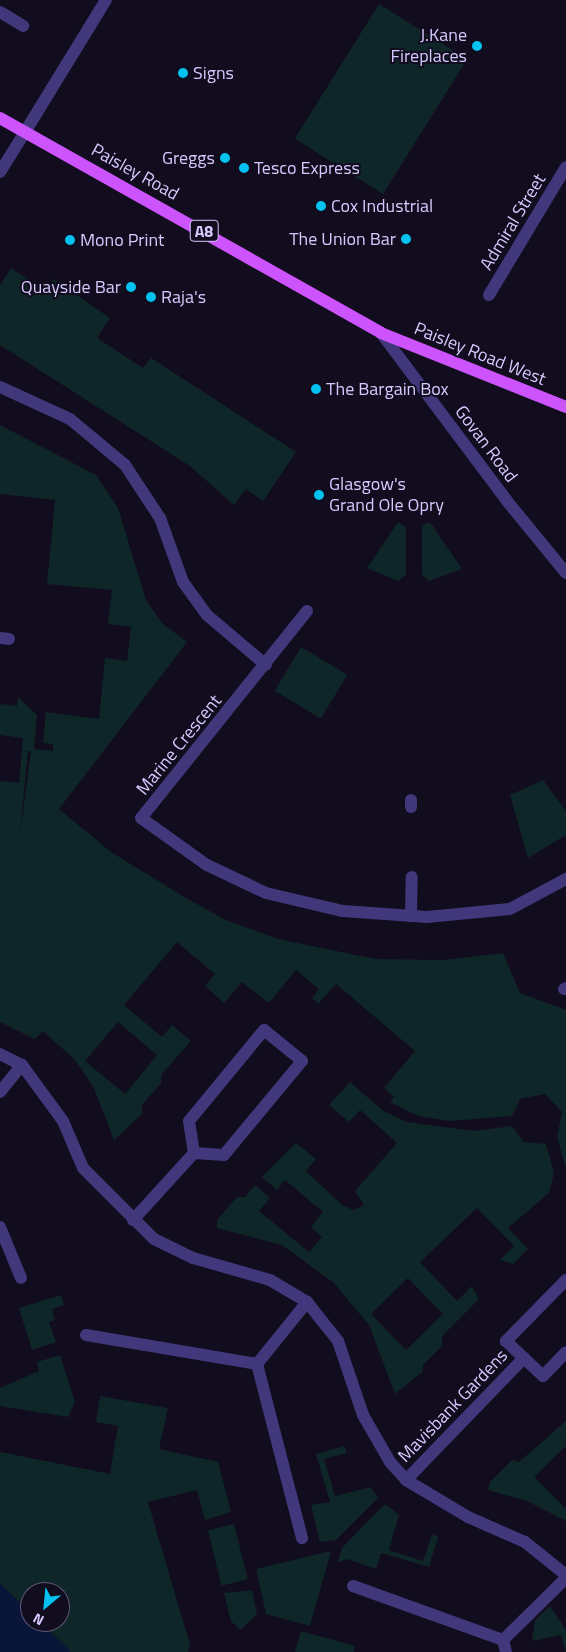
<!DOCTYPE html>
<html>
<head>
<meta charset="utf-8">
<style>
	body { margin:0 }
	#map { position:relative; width:566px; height:1652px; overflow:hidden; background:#110c1e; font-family:"Titillium Web",sans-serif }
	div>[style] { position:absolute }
	.green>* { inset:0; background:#0f2628; transform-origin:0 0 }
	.water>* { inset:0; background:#09163a }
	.service>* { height:12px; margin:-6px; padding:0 6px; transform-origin:6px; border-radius:6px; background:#41387c }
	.minor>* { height:12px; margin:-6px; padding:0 6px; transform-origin:6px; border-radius:6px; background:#41387c }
	.tertiary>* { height:12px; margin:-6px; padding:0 6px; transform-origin:6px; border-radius:6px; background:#41387c }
	.primary>* { height:12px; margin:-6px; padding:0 6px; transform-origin:6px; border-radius:6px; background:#cd53fc }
	.dots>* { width:14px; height:14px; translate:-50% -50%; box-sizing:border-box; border:2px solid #110c1e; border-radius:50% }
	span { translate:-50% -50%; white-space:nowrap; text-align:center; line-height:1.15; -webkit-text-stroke:4px #110c1e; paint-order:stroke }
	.shield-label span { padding:1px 4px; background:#110c1e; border:1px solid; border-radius:4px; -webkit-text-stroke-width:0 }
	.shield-label { font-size:16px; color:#d5cafe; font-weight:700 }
	.poi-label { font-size:18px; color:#d5cafe }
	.right { translate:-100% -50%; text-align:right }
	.left { translate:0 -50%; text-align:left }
	.street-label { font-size:18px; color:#d5cafe }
	.north { position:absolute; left:20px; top:1582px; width:50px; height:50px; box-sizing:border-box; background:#110c1e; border:1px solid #5f5878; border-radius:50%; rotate:208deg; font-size:14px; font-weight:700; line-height:20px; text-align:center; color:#d5cafe }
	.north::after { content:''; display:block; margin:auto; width:18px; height:22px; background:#04c2f0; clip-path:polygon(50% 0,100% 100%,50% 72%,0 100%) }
</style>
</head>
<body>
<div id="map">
	<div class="green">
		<i style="left:379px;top:4px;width:104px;height:159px;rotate:32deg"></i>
		<i style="clip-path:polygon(11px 268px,45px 290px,53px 279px,110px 318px,97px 338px,143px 368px,151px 358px,296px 452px,263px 501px,246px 489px,234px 505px,190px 466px,0 345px,0 285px)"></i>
		<i style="clip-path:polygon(evenodd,0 425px,96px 475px,118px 508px,146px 600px,162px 623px,187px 642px,59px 809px,111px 852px,186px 898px,226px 920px,278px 939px,375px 959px,444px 960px,503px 953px,520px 993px,566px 1010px,566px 1168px,557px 1137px,562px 1112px,545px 1094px,520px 1099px,512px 1116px,450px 1121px,418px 1116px,390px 1102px,394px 1097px,384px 1088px,415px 1051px,336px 984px,318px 1004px,312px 998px,319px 989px,296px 970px,269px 1003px,242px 982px,224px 1003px,205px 986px,215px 974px,177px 942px,124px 1005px,162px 1037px,172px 1025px,191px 1041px,161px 1075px,161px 1083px,142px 1105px,142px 1114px,114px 1140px,94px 1088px,75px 1060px,43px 1031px,35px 1039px,0 1022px,0 781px,19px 783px,23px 738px,0 735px,0 704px,17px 706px,18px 697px,37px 715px,34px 749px,53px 751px,53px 744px,43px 743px,46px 712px,99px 719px,105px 658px,127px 661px,131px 627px,108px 624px,112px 590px,47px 584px,55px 500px,0 494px,0 425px,28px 751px,31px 751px,20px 834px,20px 833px,28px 751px,0 425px,118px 1022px,157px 1055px,125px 1094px,85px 1061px,118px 1022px)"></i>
		<i style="clip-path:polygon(398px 522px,406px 527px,406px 575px,398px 581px,367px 568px)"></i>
		<i style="clip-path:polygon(430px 522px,462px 569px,429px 581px,422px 575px,422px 525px)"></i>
		<i style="left:301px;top:647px;width:54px;height:51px;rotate:31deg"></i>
		<i style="clip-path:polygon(543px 780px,566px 811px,566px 835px,528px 858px,510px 795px)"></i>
		<i style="clip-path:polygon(evenodd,350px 1082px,382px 1110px,407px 1122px,474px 1131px,512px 1126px,524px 1142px,546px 1144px,554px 1173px,549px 1193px,508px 1228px,528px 1249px,513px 1264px,500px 1260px,514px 1246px,477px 1208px,420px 1262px,457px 1301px,472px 1286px,479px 1299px,442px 1336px,442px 1346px,423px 1365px,423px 1371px,395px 1394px,369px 1325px,334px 1283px,282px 1245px,217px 1228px,217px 1220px,237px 1197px,245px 1197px,255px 1185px,270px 1198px,259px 1211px,309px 1252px,322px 1237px,311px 1227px,323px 1212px,285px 1180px,277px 1190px,262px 1177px,296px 1143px,316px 1159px,306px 1171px,342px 1205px,353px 1210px,364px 1205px,355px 1191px,397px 1143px,360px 1110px,349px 1122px,329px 1105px,350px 1082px,408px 1278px,443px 1314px,406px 1350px,371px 1314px,408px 1278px)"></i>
		<i style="clip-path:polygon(61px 1295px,64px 1305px,52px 1309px,55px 1320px,49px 1322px,56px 1342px,32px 1350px,19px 1308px)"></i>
		<i style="clip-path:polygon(60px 1355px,75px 1402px,68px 1417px,0 1406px,0 1388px,39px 1371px,37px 1362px)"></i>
		<i style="clip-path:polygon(100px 1396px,168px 1408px,159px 1449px,218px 1462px,231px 1512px,205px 1520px,197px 1490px,148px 1502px,190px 1645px,188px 1652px,71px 1652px,40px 1622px,60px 1622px,60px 1592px,30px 1592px,30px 1612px,0 1584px,0 1452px,110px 1474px,118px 1426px,96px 1422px)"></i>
		<i style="clip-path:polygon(566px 1421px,566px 1446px,534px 1477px,566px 1509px,566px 1521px,527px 1501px,488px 1490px,490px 1482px,512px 1460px,519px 1462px)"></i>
		<i style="clip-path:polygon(344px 1446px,347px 1453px,324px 1459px,335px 1496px,371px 1487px,378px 1498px,336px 1540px,320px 1542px,311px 1505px,330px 1502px,316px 1454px)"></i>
		<i style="clip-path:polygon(385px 1504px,399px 1515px,389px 1550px,423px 1561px,432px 1534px,438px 1537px,429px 1567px,381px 1553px,376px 1569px,347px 1559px,337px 1563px,342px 1548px)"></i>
		<i style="left:234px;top:1524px;width:57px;height:27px;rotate:76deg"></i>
		<i style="clip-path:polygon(331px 1551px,310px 1626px,266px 1614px,256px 1569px)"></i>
		<i style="clip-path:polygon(252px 1590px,257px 1614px,240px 1630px,231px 1621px,224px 1593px)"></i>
		<i style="clip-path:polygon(550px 1606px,566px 1630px,566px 1652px,561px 1635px,532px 1641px,535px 1620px)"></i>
		<i style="clip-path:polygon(301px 1631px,355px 1646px,354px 1652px,295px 1652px)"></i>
	</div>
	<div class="water">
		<i style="clip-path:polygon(0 1584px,30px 1612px,30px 1622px,40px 1622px,71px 1652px,0 1652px)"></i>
	</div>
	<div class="service">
		<i style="left:0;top:12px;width:27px;rotate:31deg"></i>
		<i style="left:411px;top:807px;width:7px;rotate:-90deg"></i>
		<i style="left:411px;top:916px;width:39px;rotate:-89deg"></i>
		<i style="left:564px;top:989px;width:2px;rotate:-27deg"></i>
		<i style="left:0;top:1092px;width:35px;rotate:-51deg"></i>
		<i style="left:0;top:1227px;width:55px;rotate:67.6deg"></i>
		<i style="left:86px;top:1335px;width:173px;rotate:9.6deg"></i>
		<i style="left:257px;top:1364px;width:80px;rotate:-51.1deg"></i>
		<i style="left:257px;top:1364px;width:180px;rotate:75.5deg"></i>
		<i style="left:353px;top:1586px;width:159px;rotate:19.8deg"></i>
		<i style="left:503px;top:1640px;width:88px;rotate:-44.5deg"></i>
		<i style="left:503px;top:1640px;width:12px;rotate:76deg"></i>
	</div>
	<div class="minor">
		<i style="left:0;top:172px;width:47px;rotate:-58deg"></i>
		<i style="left:489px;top:295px;width:149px;rotate:-59deg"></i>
		<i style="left:0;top:387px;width:77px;rotate:24.6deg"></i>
		<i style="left:70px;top:419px;width:72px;rotate:39.9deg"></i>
		<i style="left:125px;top:465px;width:64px;rotate:56.6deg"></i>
		<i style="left:160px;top:518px;width:68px;rotate:70.2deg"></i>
		<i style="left:183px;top:582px;width:41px;rotate:54deg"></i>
		<i style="left:207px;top:615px;width:77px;rotate:40.3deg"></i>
		<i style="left:307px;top:611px;width:265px;rotate:128.7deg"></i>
		<i style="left:141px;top:818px;width:81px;rotate:35.5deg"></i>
		<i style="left:207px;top:865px;width:65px;rotate:25.4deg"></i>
		<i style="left:266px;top:893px;width:79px;rotate:13.2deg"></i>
		<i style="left:343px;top:911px;width:84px;rotate:4.1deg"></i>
		<i style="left:427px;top:917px;width:83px;rotate:-5.5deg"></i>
		<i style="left:510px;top:909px;width:64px;rotate:-28.2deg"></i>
		<i style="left:0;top:638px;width:9px;rotate:6deg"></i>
		<i style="left:0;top:1054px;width:25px;rotate:27deg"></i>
		<i style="left:22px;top:1065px;width:69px;rotate:53.8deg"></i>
		<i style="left:63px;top:1121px;width:51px;rotate:66.9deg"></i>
		<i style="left:83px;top:1168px;width:100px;rotate:45deg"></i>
		<i style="left:154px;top:1239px;width:43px;rotate:26deg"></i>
		<i style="left:193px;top:1258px;width:80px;rotate:15.9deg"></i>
		<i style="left:270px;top:1280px;width:43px;rotate:30.7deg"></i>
		<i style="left:307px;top:1302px;width:50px;rotate:51.5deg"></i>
		<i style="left:338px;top:1341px;width:78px;rotate:71.3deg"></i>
		<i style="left:363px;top:1415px;width:54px;rotate:60.1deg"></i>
		<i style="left:390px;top:1462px;width:24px;rotate:48deg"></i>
		<i style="left:406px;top:1480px;width:72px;rotate:30.8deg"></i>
		<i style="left:468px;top:1517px;width:62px;rotate:23.7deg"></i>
		<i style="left:525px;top:1542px;width:53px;rotate:38.8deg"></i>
		<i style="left:133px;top:1220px;width:91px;rotate:-47.7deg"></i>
		<i style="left:194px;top:1153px;width:32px;rotate:-99deg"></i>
		<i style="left:189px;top:1121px;width:118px;rotate:-50.5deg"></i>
		<i style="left:264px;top:1030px;width:49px;rotate:39.2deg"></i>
		<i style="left:302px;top:1061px;width:122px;rotate:129.7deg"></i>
		<i style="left:224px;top:1155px;width:30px;rotate:-176deg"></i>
		<i style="left:566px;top:1280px;width:86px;rotate:134.5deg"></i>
		<i style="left:506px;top:1341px;width:51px;rotate:43.4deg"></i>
		<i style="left:543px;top:1376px;width:33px;rotate:-46deg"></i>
		<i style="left:406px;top:1480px;width:170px;rotate:-46deg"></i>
	</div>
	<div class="tertiary">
		<i style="left:25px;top:132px;width:155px;rotate:-58.5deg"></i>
		<i style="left:381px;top:333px;width:210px;rotate:53.1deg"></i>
		<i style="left:507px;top:501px;width:93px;rotate:50.7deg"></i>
	</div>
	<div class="primary">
		<i style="left:0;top:118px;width:437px;rotate:29.4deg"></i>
		<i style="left:381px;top:333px;width:199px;rotate:21.8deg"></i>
	</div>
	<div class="dots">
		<i style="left:477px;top:46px;background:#04c2f0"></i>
		<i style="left:183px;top:73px;background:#04c2f0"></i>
		<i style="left:225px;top:158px;background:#04c2f0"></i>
		<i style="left:244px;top:168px;background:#04c2f0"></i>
		<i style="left:321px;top:206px;background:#04c2f0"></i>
		<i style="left:406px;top:239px;background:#04c2f0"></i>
		<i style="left:70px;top:240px;background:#04c2f0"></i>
		<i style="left:131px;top:287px;background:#04c2f0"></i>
		<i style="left:151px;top:297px;background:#04c2f0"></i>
		<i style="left:316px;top:389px;background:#04c2f0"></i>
		<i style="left:319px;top:495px;background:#04c2f0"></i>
	</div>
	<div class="shield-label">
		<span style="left:204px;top:231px">A8</span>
	</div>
	<div class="poi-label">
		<span class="right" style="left:467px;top:46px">J.Kane<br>Fireplaces</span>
		<span class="left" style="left:193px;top:73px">Signs</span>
		<span class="right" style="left:215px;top:158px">Greggs</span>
		<span class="left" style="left:254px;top:168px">Tesco Express</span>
		<span class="left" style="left:331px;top:206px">Cox Industrial</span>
		<span class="right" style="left:396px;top:239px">The Union Bar</span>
		<span class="left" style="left:80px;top:240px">Mono Print</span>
		<span class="right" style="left:121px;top:287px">Quayside Bar</span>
		<span class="left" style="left:161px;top:297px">Raja's</span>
		<span class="left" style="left:326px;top:389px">The Bargain Box</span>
		<span class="left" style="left:329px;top:495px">Glasgow's<br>Grand Ole Opry</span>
	</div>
	<div class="street-label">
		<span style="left:135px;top:172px;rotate:29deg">Paisley Road</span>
		<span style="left:513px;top:222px;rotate:-59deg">Admiral Street</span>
		<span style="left:480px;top:354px;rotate:22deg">Paisley Road West</span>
		<span style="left:486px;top:444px;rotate:53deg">Govan Road</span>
		<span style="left:179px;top:745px;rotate:-51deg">Marine Crescent</span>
		<span style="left:453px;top:1406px;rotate:-46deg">Mavisbank Gardens</span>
	</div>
	<div class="north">N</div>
</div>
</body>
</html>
